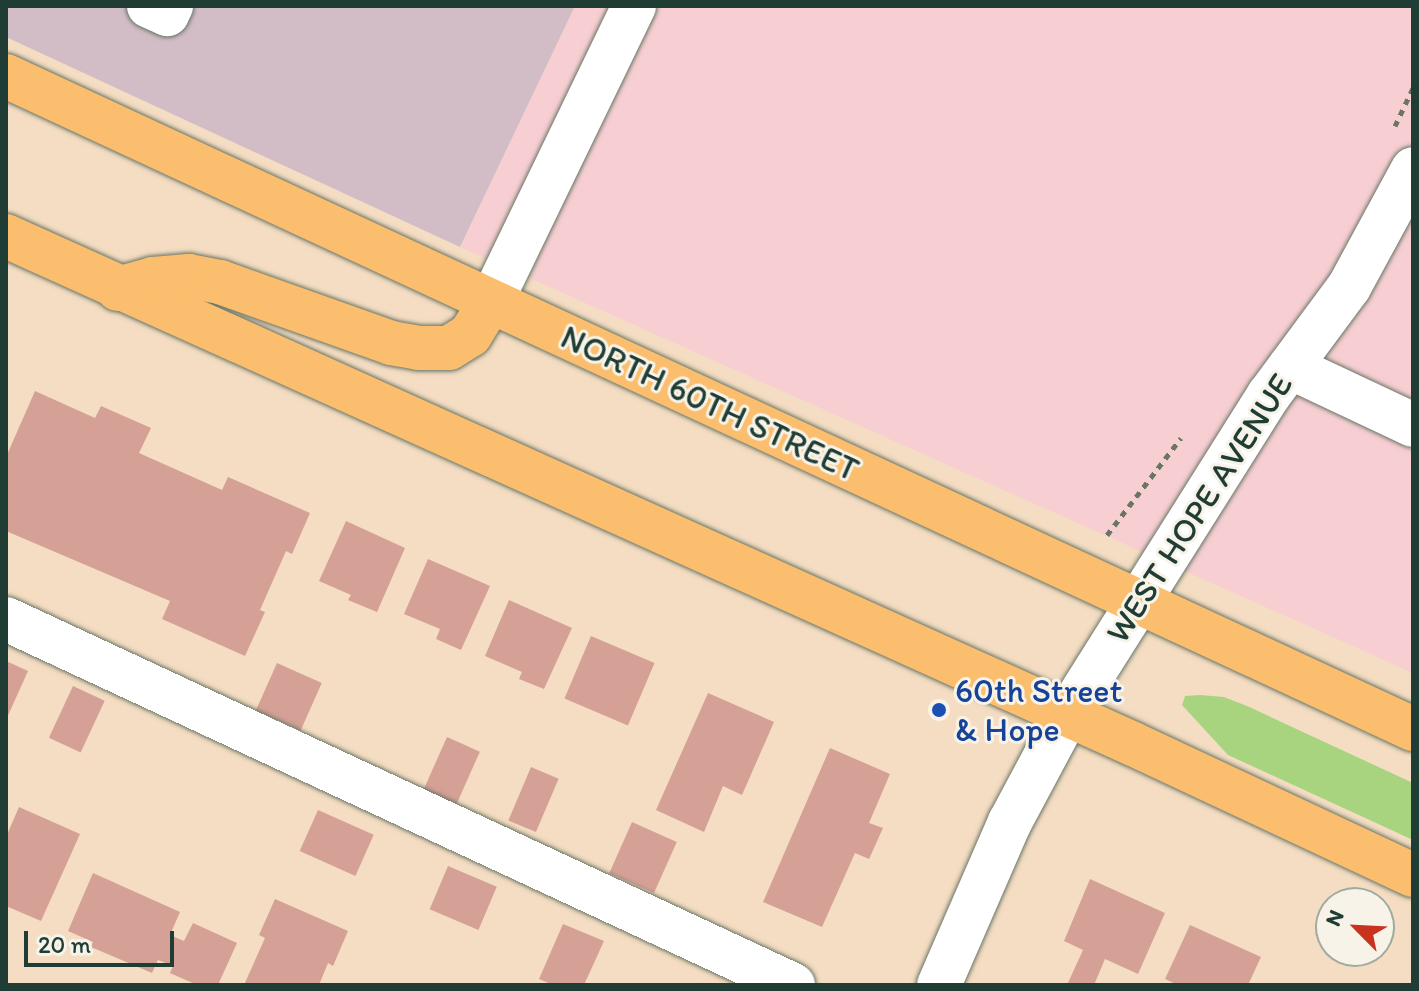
<!DOCTYPE html>
<html>
<head>
<meta charset="utf-8">
<style>
	body { margin:0 }
	#map { position:relative; width:1419px; height:991px; overflow:hidden; background:#f4ddc2; font-family:Itim,sans-serif }
	div>[style] { position:absolute }
	.built>* { inset:0; background:#f7cfd3 }
	.industrial>* { inset:0; background:#d2bdc7 }
	.green>* { inset:0; background:#a8d480 }
	.building>* { inset:0; background:#d5a196; transform-origin:0 0 }
	.path>* { height:5px; margin-top:-2.5px; transform-origin:0; background:repeating-linear-gradient(90deg,#6a7566 0 6px,transparent 0 12px) }
	.roads { filter:drop-shadow(0 0 2px #6a7566) drop-shadow(0 0 2px #6a7566) }
	.minor>* { height:44px; margin:-22px; padding:0 22px; transform-origin:22px; border-radius:22px; background:#fff }
	.major>* { height:44px; margin:-22px; padding:0 22px; transform-origin:22px; border-radius:22px; background:#fbbe6e }
	.dots>* { width:22px; height:22px; translate:-50% -50%; box-sizing:border-box; border:4px solid #f7f3e8; border-radius:50% }
	span { translate:-50% -50%; white-space:nowrap; text-align:center; line-height:1.15; -webkit-text-stroke:6px #f7f3e8; paint-order:stroke }
	.street-label { font-size:34px; color:#1f3d34 }
	.transit-label { font-size:34px; color:#164399 }
	.left { translate:0 -50%; text-align:left }
	.frame { position:absolute; inset:0; border:8px solid #1f3d34; pointer-events:none }
	.north { position:absolute; left:1315px; top:887px; width:80px; height:80px; box-sizing:border-box; background:#f7f3e8; border:2px solid #a1aaa0; border-radius:50%; rotate:294deg; font-size:22px; font-weight:700; line-height:32px; text-align:center; color:#1f3d34 }
	.north::after { content:''; display:block; margin:auto; width:28px; height:36px; background:#c8321e; clip-path:polygon(50% 0,100% 100%,50% 72%,0 100%) }
	.scale { position:absolute; left:24px; top:931px; width:150px; height:36px; box-sizing:border-box; border:4px solid #1f3d34; border-top:0; padding-left:10px; font-size:24px; line-height:28px; white-space:nowrap; color:#1f3d34; -webkit-text-stroke:6px #f7f3e8; paint-order:stroke }
</style>
</head>
<body>
<div id="map">
	<div class="built">
		<i style="clip-path:polygon(575px 6px,1413px 6px,1413px 673px,460px 247px)"></i>
	</div>
	<div class="industrial">
		<i style="clip-path:polygon(6px 6px,575px 6px,460px 247px,6px 37px)"></i>
	</div>
	<div class="green">
		<i style="clip-path:polygon(1200px 695px,1224px 697px,1247px 706px,1413px 783px,1413px 840px,1228px 755px,1182px 705px,1185px 696px)"></i>
	</div>
	<div class="building">
		<i style="clip-path:polygon(35px 391px,95px 418px,101px 406px,151px 428px,139px 453px,222px 490px,228px 477px,310px 513px,292px 554px,286px 551px,260px 610px,265px 612px,245px 656px,162px 619px,170px 601px,6px 531px,6px 457px)"></i>
		<i style="clip-path:polygon(346px 521px,405px 548px,377px 612px,348px 600px,351px 595px,319px 581px)"></i>
		<i style="clip-path:polygon(428px 559px,490px 586px,461px 650px,436px 639px,440px 629px,404px 614px)"></i>
		<i style="clip-path:polygon(509px 600px,572px 628px,544px 689px,519px 679px,522px 672px,485px 656px)"></i>
		<i style="left:591px;top:636px;width:69px;height:68px;rotate:23deg"></i>
		<i style="clip-path:polygon(6px 661px,28px 671px,6px 720px)"></i>
		<i style="left:277px;top:663px;width:49px;height:52px;rotate:24deg"></i>
		<i style="left:73px;top:686px;width:35px;height:57px;rotate:25deg"></i>
		<i style="clip-path:polygon(708px 693px,774px 722px,742px 795px,723px 786px,704px 832px,656px 810px)"></i>
		<i style="left:447px;top:737px;width:36px;height:58px;rotate:24deg"></i>
		<i style="clip-path:polygon(830px 748px,890px 774px,869px 823px,883px 828px,869px 859px,855px 853px,822px 927px,763px 902px)"></i>
		<i style="left:531px;top:767px;width:30px;height:58px;rotate:23deg"></i>
		<i style="clip-path:polygon(19px 807px,80px 834px,41px 921px,6px 906px,6px 837px)"></i>
		<i style="left:318px;top:810px;width:61px;height:45px;rotate:24deg"></i>
		<i style="left:632px;top:822px;width:49px;height:56px;rotate:24deg"></i>
		<i style="left:448px;top:866px;width:53px;height:47px;rotate:23deg"></i>
		<i style="clip-path:polygon(93px 873px,180px 912px,170px 935px,184px 941px,193px 923px,237px 943px,218px 985px,197px 985px,170px 973px,173px 966px,158px 960px,152px 973px,91px 947px,93px 942px,68px 931px)"></i>
		<i style="clip-path:polygon(1090px 879px,1165px 913px,1138px 974px,1105px 959px,1094px 985px,1067px 985px,1083px 950px,1064px 941px)"></i>
		<i style="clip-path:polygon(275px 899px,348px 931px,333px 966px,328px 963px,319px 985px,244px 985px,265px 938px,259px 935px)"></i>
		<i style="clip-path:polygon(563px 924px,604px 941px,584px 985px,553px 985px,539px 979px)"></i>
		<i style="clip-path:polygon(1190px 925px,1261px 957px,1248px 985px,1178px 985px,1165px 979px)"></i>
	</div>
	<div class="path">
		<i style="left:1395px;top:126px;width:42px;rotate:-64.7deg"></i>
		<i style="left:1107px;top:535px;width:122px;rotate:-52.7deg"></i>
	</div>
	<div class="roads">
		<div class="minor">
			<i style="left:149px;top:6px;width:20px;rotate:24deg"></i>
			<i style="left:167px;top:14px;width:9px;rotate:-63deg"></i>
			<i style="left:491px;top:302px;width:329px;rotate:-64.2deg"></i>
			<i style="left:1290px;top:367px;width:136px;rotate:25.2deg"></i>
			<i style="left:6px;top:619px;width:868px;rotate:24.94deg"></i>
			<i style="left:939px;top:985px;width:178px;rotate:-66.5deg"></i>
			<i style="left:1010px;top:822px;width:119px;rotate:-61.9deg"></i>
			<i style="left:1066px;top:717px;width:381px;rotate:-57.8deg"></i>
			<i style="left:1269px;top:395px;width:134px;rotate:-53.5deg"></i>
			<i style="left:1349px;top:287px;width:134px;rotate:-61.5deg"></i>
		</div>
		<div class="major">
			<i style="left:6px;top:76px;width:1551px;rotate:24.9deg"></i>
			<i style="left:6px;top:236px;width:1236px;rotate:24.26deg"></i>
			<i style="left:1133px;top:744px;width:309px;rotate:25.1deg"></i>
			<i style="left:118px;top:289px;width:36px;rotate:-16deg"></i>
			<i style="left:153px;top:279px;width:36px;rotate:-5deg"></i>
			<i style="left:189px;top:276px;width:32px;rotate:11deg"></i>
			<i style="left:220px;top:282px;width:182px;rotate:19.6deg"></i>
			<i style="left:391px;top:343px;width:27px;rotate:10deg"></i>
			<i style="left:418px;top:348px;width:31px"></i>
			<i style="left:449px;top:348px;width:25px;rotate:-32deg"></i>
			<i style="left:470px;top:335px;width:39px;rotate:-58deg"></i>
		</div>
	</div>
	<div class="dots">
		<i style="left:939px;top:710px;background:#1a4fb4"></i>
	</div>
	<div class="street-label">
		<span style="left:710px;top:403px;rotate:25deg">NORTH 60TH STREET</span>
		<span style="left:1199px;top:508px;rotate:-57deg">WEST HOPE AVENUE</span>
	</div>
	<div class="transit-label">
		<span class="left" style="left:955px;top:710px">60th Street<br>&amp; Hope</span>
	</div>
	<div class="frame"></div>
	<div class="north">N</div>
	<div class="scale">20 m</div>
</div>
</body>
</html>
